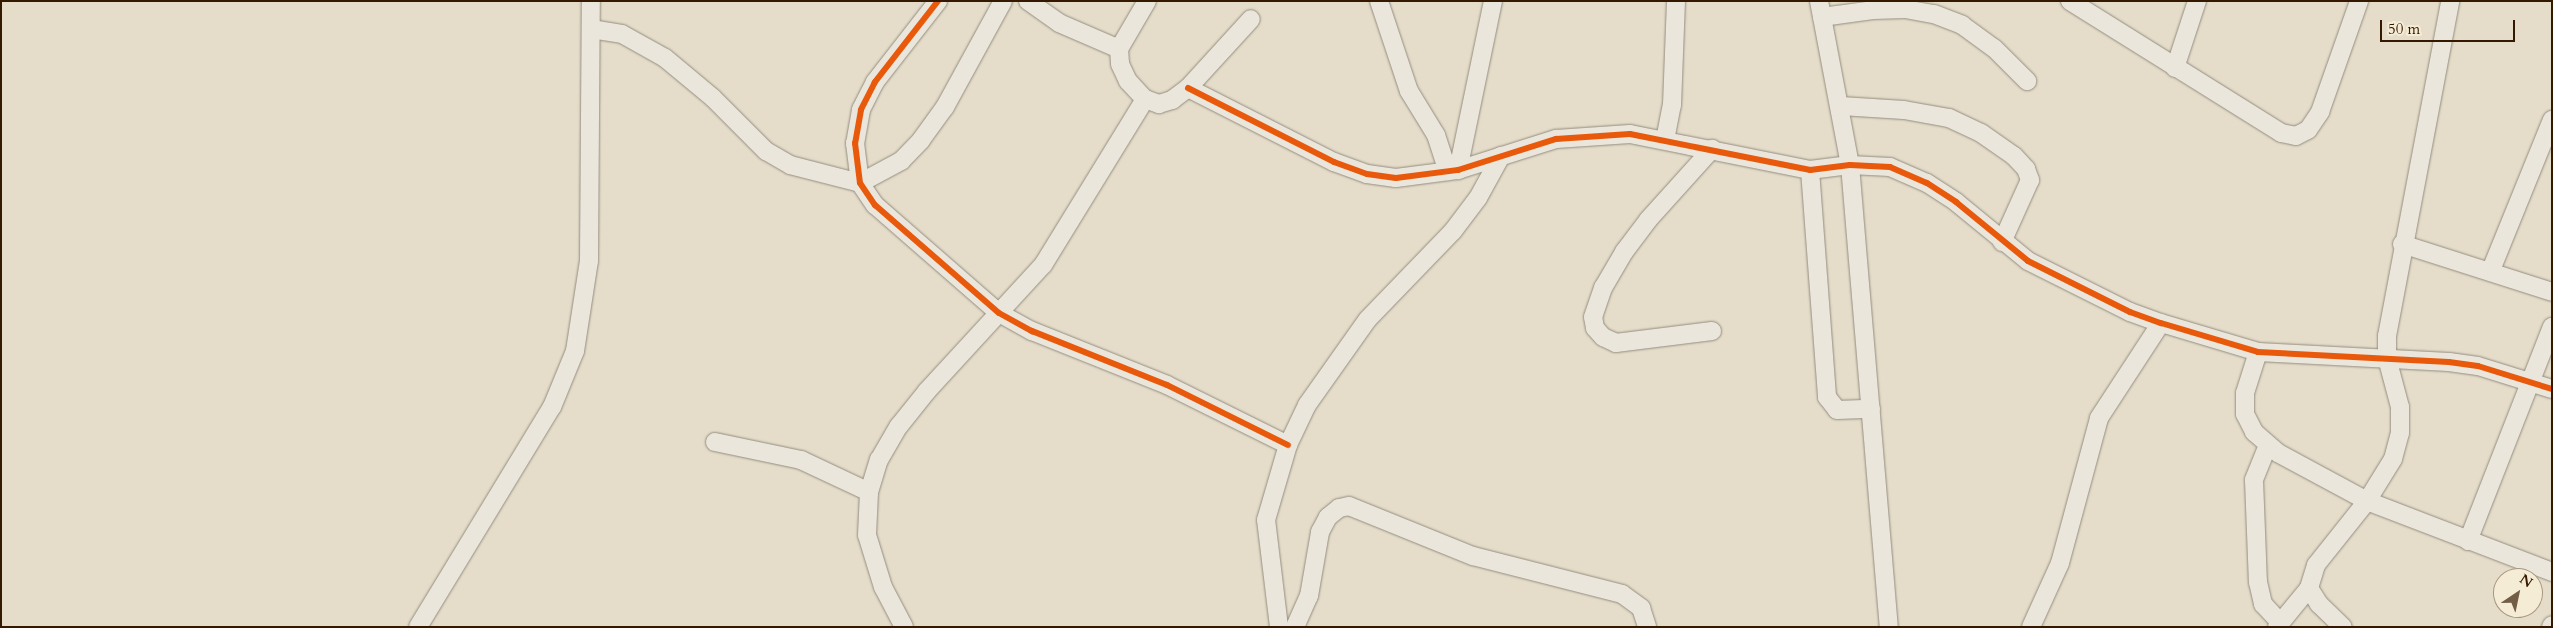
<!DOCTYPE html>
<html>
<head>
<meta charset="utf-8">
<style>
	body { margin:0 }
	#map { position:relative; width:2553px; height:628px; overflow:hidden; background:#e5ddca; font-family:Cardo,serif }
	div>[style] { position:absolute }
	.roads { filter:drop-shadow(0 0 1px #948c7f) drop-shadow(0 0 1px #948c7f) }
	.minor>* { height:18px; margin:-9px; padding:0 9px; transform-origin:9px; border-radius:9px; background:#eae6dc }
	.cycleway>* { height:6px; margin:-3px; padding:0 3px; transform-origin:3px; border-radius:3px; background:#e8590c }
	span { translate:-50% -50%; white-space:nowrap; text-align:center; line-height:1.15; -webkit-text-stroke:5px #f5ecd5; paint-order:stroke }
	.frame { position:absolute; inset:0; border:2px solid #341800; pointer-events:none }
	.north { position:absolute; left:2493px; top:568px; width:50px; height:50px; box-sizing:border-box; background:#f5ecd5; border:1px solid #a89780; border-radius:50%; rotate:34deg; font-size:14px; font-weight:700; line-height:20px; text-align:center; color:#341800 }
	.north::after { content:''; display:block; margin:auto; width:18px; height:22px; background:#725d47; clip-path:polygon(50% 0,100% 100%,50% 72%,0 100%) }
	.scale { position:absolute; left:2380px; top:20px; width:135px; height:22px; box-sizing:border-box; border:2px solid #341800; border-top:0; padding-left:6px; font-size:15px; line-height:18px; white-space:nowrap; color:#341800; -webkit-text-stroke:4px #f5ecd5; paint-order:stroke }
</style>
</head>
<body>
<div id="map">
	<div class="roads">
		<div class="minor">
			<i style="left:938px;top:1px;width:103px;rotate:127.9deg"></i>
			<i style="left:875px;top:82px;width:31px;rotate:117deg"></i>
			<i style="left:861px;top:110px;width:34px;rotate:100deg"></i>
			<i style="left:855px;top:143px;width:40px;rotate:82.9deg"></i>
			<i style="left:860px;top:183px;width:27px;rotate:56deg"></i>
			<i style="left:875px;top:205px;width:164px;rotate:41.1deg"></i>
			<i style="left:999px;top:313px;width:38px;rotate:29deg"></i>
			<i style="left:1032px;top:331px;width:145px;rotate:21.8deg"></i>
			<i style="left:1167px;top:385px;width:135px;rotate:26.4deg"></i>
			<i style="left:1028px;top:1px;width:38px;rotate:35deg"></i>
			<i style="left:1059px;top:23px;width:65px;rotate:23.4deg"></i>
			<i style="left:1147px;top:1px;width:56px;rotate:120.3deg"></i>
			<i style="left:1119px;top:49px;width:15px;rotate:86deg"></i>
			<i style="left:1120px;top:64px;width:19px;rotate:65deg"></i>
			<i style="left:1128px;top:81px;width:25px;rotate:47deg"></i>
			<i style="left:1145px;top:99px;width:15px;rotate:20deg"></i>
			<i style="left:1159px;top:104px;width:14px;rotate:-17deg"></i>
			<i style="left:1172px;top:100px;width:20px;rotate:-37deg"></i>
			<i style="left:1188px;top:88px;width:93px;rotate:-47.6deg"></i>
			<i style="left:1379px;top:1px;width:95px;rotate:71.6deg"></i>
			<i style="left:1409px;top:91px;width:52px;rotate:58.5deg"></i>
			<i style="left:1436px;top:135px;width:38px;rotate:72deg"></i>
			<i style="left:1819px;top:1px;width:167px;rotate:79.3deg"></i>
			<i style="left:1850px;top:165px;width:464px;rotate:85.2deg"></i>
			<i style="left:2070px;top:1px;width:249px;rotate:32deg"></i>
			<i style="left:2281px;top:133px;width:15px;rotate:11deg"></i>
			<i style="left:2296px;top:136px;width:13px;rotate:-27deg"></i>
			<i style="left:2308px;top:130px;width:22px;rotate:-56deg"></i>
			<i style="left:2320px;top:112px;width:118px;rotate:-70.6deg"></i>
			<i style="left:1822px;top:17px;width:51px;rotate:-7.8deg"></i>
			<i style="left:1873px;top:10px;width:32px;rotate:-2deg"></i>
			<i style="left:1905px;top:9px;width:29px;rotate:10deg"></i>
			<i style="left:1934px;top:14px;width:30px;rotate:21deg"></i>
			<i style="left:1962px;top:25px;width:39px;rotate:36deg"></i>
			<i style="left:1994px;top:48px;width:47px;rotate:45deg"></i>
			<i style="left:591px;top:29px;width:31px;rotate:9deg"></i>
			<i style="left:622px;top:34px;width:49px;rotate:29.2deg"></i>
			<i style="left:665px;top:58px;width:62px;rotate:39.8deg"></i>
			<i style="left:713px;top:98px;width:75px;rotate:45deg"></i>
			<i style="left:766px;top:151px;width:28px;rotate:30deg"></i>
			<i style="left:790px;top:165px;width:72px;rotate:14.4deg"></i>
			<i style="left:860px;top:183px;width:47px;rotate:-28.2deg"></i>
			<i style="left:901px;top:161px;width:29px;rotate:-46deg"></i>
			<i style="left:921px;top:140px;width:41px;rotate:-54deg"></i>
			<i style="left:945px;top:107px;width:121px;rotate:-61.3deg"></i>
			<i style="left:2175px;top:68px;width:71px;rotate:-71.8deg"></i>
			<i style="left:1188px;top:88px;width:164px;rotate:26.9deg"></i>
			<i style="left:1334px;top:162px;width:35px;rotate:20deg"></i>
			<i style="left:1367px;top:174px;width:29px;rotate:8deg"></i>
			<i style="left:1396px;top:178px;width:63px;rotate:-7.4deg"></i>
			<i style="left:1458px;top:170px;width:103px;rotate:-17.6deg"></i>
			<i style="left:1556px;top:139px;width:74px;rotate:-3.9deg"></i>
			<i style="left:1630px;top:134px;width:184px;rotate:11.3deg"></i>
			<i style="left:1810px;top:170px;width:40px;rotate:-7.1deg"></i>
			<i style="left:1850px;top:165px;width:40px;rotate:2.9deg"></i>
			<i style="left:1890px;top:167px;width:40px;rotate:23.4deg"></i>
			<i style="left:1927px;top:183px;width:35px;rotate:33deg"></i>
			<i style="left:1956px;top:202px;width:93px;rotate:39.3deg"></i>
			<i style="left:2028px;top:261px;width:114px;rotate:26.6deg"></i>
			<i style="left:2130px;top:312px;width:33px;rotate:20deg"></i>
			<i style="left:2161px;top:323px;width:101px;rotate:16.6deg"></i>
			<i style="left:2258px;top:352px;width:191px;rotate:3deg"></i>
			<i style="left:2449px;top:362px;width:29px;rotate:8deg"></i>
			<i style="left:2478px;top:366px;width:77px;rotate:17.3deg"></i>
			<i style="left:1841px;top:106px;width:63px;rotate:3.6deg"></i>
			<i style="left:1904px;top:110px;width:46px;rotate:10.1deg"></i>
			<i style="left:1949px;top:118px;width:35px;rotate:25deg"></i>
			<i style="left:1981px;top:133px;width:40px;rotate:34.9deg"></i>
			<i style="left:2014px;top:156px;width:18px;rotate:47deg"></i>
			<i style="left:2026px;top:169px;width:12px;rotate:70deg"></i>
			<i style="left:2030px;top:180px;width:68px;rotate:114.3deg"></i>
			<i style="left:1665px;top:140px;width:36px;rotate:-79deg"></i>
			<i style="left:1672px;top:105px;width:104px;rotate:-87.8deg"></i>
			<i style="left:1458px;top:170px;width:173px;rotate:-78.3deg"></i>
			<i style="left:1810px;top:170px;width:228px;rotate:85.7deg"></i>
			<i style="left:1827px;top:397px;width:16px;rotate:52deg"></i>
			<i style="left:1837px;top:410px;width:34px;rotate:-2deg"></i>
			<i style="left:2402px;top:244px;width:157px;rotate:17.7deg"></i>
			<i style="left:2491px;top:270px;width:162px;rotate:-67.9deg"></i>
			<i style="left:1712px;top:331px;width:97px;rotate:172.9deg"></i>
			<i style="left:1616px;top:343px;width:14px;rotate:-155deg"></i>
			<i style="left:1603px;top:337px;width:12px;rotate:-132deg"></i>
			<i style="left:1595px;top:328px;width:11px;rotate:-100deg"></i>
			<i style="left:1593px;top:317px;width:31px;rotate:-71deg"></i>
			<i style="left:1603px;top:288px;width:42px;rotate:-59.7deg"></i>
			<i style="left:1624px;top:252px;width:40px;rotate:-53deg"></i>
			<i style="left:1648px;top:220px;width:96px;rotate:-48deg"></i>
			<i style="left:2258px;top:352px;width:43px;rotate:107.6deg"></i>
			<i style="left:2245px;top:393px;width:21px;rotate:90deg"></i>
			<i style="left:2245px;top:414px;width:20px;rotate:63deg"></i>
			<i style="left:2254px;top:432px;width:32px;rotate:41deg"></i>
			<i style="left:2278px;top:453px;width:101px;rotate:28.3deg"></i>
			<i style="left:2367px;top:501px;width:198px;rotate:21deg"></i>
			<i style="left:715px;top:442px;width:88px;rotate:11.8deg"></i>
			<i style="left:801px;top:460px;width:75px;rotate:25.2deg"></i>
			<i style="left:2268px;top:445px;width:38px;rotate:112deg"></i>
			<i style="left:2254px;top:480px;width:102px;rotate:87.8deg"></i>
			<i style="left:2258px;top:582px;width:23px;rotate:77deg"></i>
			<i style="left:2263px;top:604px;width:25px;rotate:47deg"></i>
			<i style="left:2468px;top:541px;width:230px;rotate:-68.6deg"></i>
			<i style="left:2309px;top:588px;width:19px;rotate:58deg"></i>
			<i style="left:2319px;top:604px;width:33px;rotate:44deg"></i>
			<i style="left:418px;top:627px;width:258px;rotate:-58.7deg"></i>
			<i style="left:552px;top:407px;width:61px;rotate:-67.7deg"></i>
			<i style="left:575px;top:351px;width:91px;rotate:-81.2deg"></i>
			<i style="left:589px;top:261px;width:260px;rotate:-89.6deg"></i>
			<i style="left:904px;top:627px;width:45px;rotate:-117.7deg"></i>
			<i style="left:883px;top:587px;width:54px;rotate:-107.1deg"></i>
			<i style="left:867px;top:535px;width:43px;rotate:-87.3deg"></i>
			<i style="left:869px;top:492px;width:34px;rotate:-73deg"></i>
			<i style="left:879px;top:460px;width:39px;rotate:-60deg"></i>
			<i style="left:899px;top:426px;width:45px;rotate:-51.3deg"></i>
			<i style="left:927px;top:391px;width:171px;rotate:-47.4deg"></i>
			<i style="left:1043px;top:265px;width:195px;rotate:-58.4deg"></i>
			<i style="left:1279px;top:627px;width:108px;rotate:-96.9deg"></i>
			<i style="left:1266px;top:520px;width:78px;rotate:-73.7deg"></i>
			<i style="left:1288px;top:445px;width:44px;rotate:-64.6deg"></i>
			<i style="left:1307px;top:405px;width:105px;rotate:-54.7deg"></i>
			<i style="left:1368px;top:319px;width:122px;rotate:-46deg"></i>
			<i style="left:1453px;top:231px;width:41px;rotate:-52.9deg"></i>
			<i style="left:1478px;top:198px;width:48px;rotate:-61.3deg"></i>
			<i style="left:1295px;top:627px;width:34px;rotate:-66deg"></i>
			<i style="left:1309px;top:596px;width:65px;rotate:-80.2deg"></i>
			<i style="left:1320px;top:532px;width:17px;rotate:-62deg"></i>
			<i style="left:1328px;top:517px;width:14px;rotate:-39deg"></i>
			<i style="left:1339px;top:508px;width:10px;rotate:-11deg"></i>
			<i style="left:1349px;top:506px;width:134px;rotate:22deg"></i>
			<i style="left:1473px;top:556px;width:154px;rotate:14.3deg"></i>
			<i style="left:1622px;top:594px;width:24px;rotate:36deg"></i>
			<i style="left:1641px;top:608px;width:20px;rotate:72deg"></i>
			<i style="left:2031px;top:627px;width:70px;rotate:-65.6deg"></i>
			<i style="left:2060px;top:563px;width:150px;rotate:-74.9deg"></i>
			<i style="left:2099px;top:418px;width:113px;rotate:-56.9deg"></i>
			<i style="left:2277px;top:627px;width:50px;rotate:-50.6deg"></i>
			<i style="left:2309px;top:588px;width:24px;rotate:-73deg"></i>
			<i style="left:2316px;top:565px;width:82px;rotate:-51.4deg"></i>
			<i style="left:2367px;top:501px;width:49px;rotate:-58.2deg"></i>
			<i style="left:2393px;top:459px;width:27px;rotate:-75deg"></i>
			<i style="left:2400px;top:433px;width:26px;rotate:-90deg"></i>
			<i style="left:2400px;top:407px;width:51px;rotate:-104.9deg"></i>
			<i style="left:2387px;top:358px;width:22px;rotate:-90deg"></i>
			<i style="left:2387px;top:336px;width:341px;rotate:-79.3deg"></i>
			<i style="left:2551px;top:627px;width:2px;rotate:-63deg"></i>
		</div>
	</div>
	<div class="cycleway">
		<i style="left:938px;top:1px;width:103px;rotate:127.9deg"></i>
		<i style="left:875px;top:82px;width:31px;rotate:117deg"></i>
		<i style="left:861px;top:110px;width:34px;rotate:100deg"></i>
		<i style="left:855px;top:143px;width:40px;rotate:82.9deg"></i>
		<i style="left:860px;top:183px;width:27px;rotate:56deg"></i>
		<i style="left:875px;top:205px;width:164px;rotate:41.1deg"></i>
		<i style="left:999px;top:313px;width:38px;rotate:29deg"></i>
		<i style="left:1032px;top:331px;width:145px;rotate:21.8deg"></i>
		<i style="left:1167px;top:385px;width:135px;rotate:26.4deg"></i>
		<i style="left:1188px;top:88px;width:164px;rotate:26.9deg"></i>
		<i style="left:1334px;top:162px;width:35px;rotate:20deg"></i>
		<i style="left:1367px;top:174px;width:29px;rotate:8deg"></i>
		<i style="left:1396px;top:178px;width:63px;rotate:-7.4deg"></i>
		<i style="left:1458px;top:170px;width:103px;rotate:-17.6deg"></i>
		<i style="left:1556px;top:139px;width:74px;rotate:-3.9deg"></i>
		<i style="left:1630px;top:134px;width:184px;rotate:11.3deg"></i>
		<i style="left:1810px;top:170px;width:40px;rotate:-7.1deg"></i>
		<i style="left:1850px;top:165px;width:40px;rotate:2.9deg"></i>
		<i style="left:1890px;top:167px;width:40px;rotate:23.4deg"></i>
		<i style="left:1927px;top:183px;width:35px;rotate:33deg"></i>
		<i style="left:1956px;top:202px;width:93px;rotate:39.3deg"></i>
		<i style="left:2028px;top:261px;width:114px;rotate:26.6deg"></i>
		<i style="left:2130px;top:312px;width:33px;rotate:20deg"></i>
		<i style="left:2161px;top:323px;width:101px;rotate:16.6deg"></i>
		<i style="left:2258px;top:352px;width:191px;rotate:3deg"></i>
		<i style="left:2449px;top:362px;width:29px;rotate:8deg"></i>
		<i style="left:2478px;top:366px;width:77px;rotate:17.3deg"></i>
	</div>
	<div class="frame"></div>
	<div class="north">N</div>
	<div class="scale">50 m</div>
</div>
</body>
</html>
